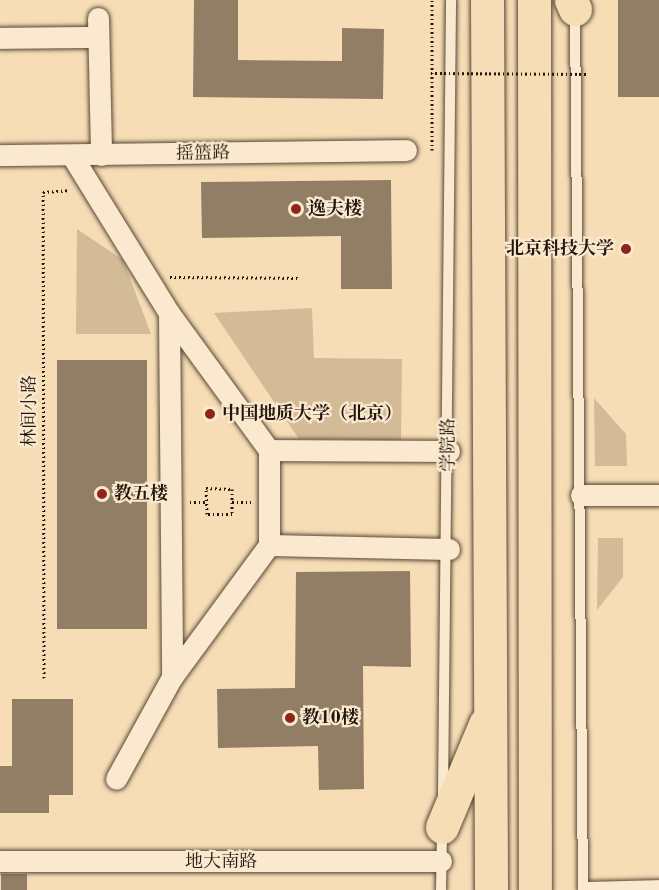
<!DOCTYPE html>
<html>
<head>
<meta charset="utf-8">
<style>
	body { margin:0 }
	#map { position:relative; width:659px; height:890px; overflow:hidden; background:#f7ddb5; font-family:"Old Standard TT","Noto Serif SC",serif }
	div>[style] { position:absolute }
	.green>* { inset:0; background:#d3bb98 }
	.building>* { inset:0; background:#917e64; transform-origin:0 0 }
	.path>* { height:3px; margin-top:-1.5px; transform-origin:0; background:repeating-linear-gradient(90deg,#22170d 0 1.5px,transparent 0 4.5px) }
	.roads { filter:drop-shadow(0 0 2px #574837) drop-shadow(0 0 2px #574837) }
	.lane>* { height:10px; margin:-5px; padding:0 5px; transform-origin:5px; border-radius:5px; background:#fae9cf }
	.street>* { height:21px; margin:-10.5px; padding:0 10.5px; transform-origin:10.5px; border-radius:10.5px; background:#fae9cf }
	.primary>* { height:33px; margin:-16.5px; padding:0 16.5px; transform-origin:16.5px; border-radius:16.5px; background:#f7ddb5 }
	.path-bridge>* { height:3px; margin-top:-1.5px; transform-origin:0; background:repeating-linear-gradient(90deg,#22170d 0 1.5px,transparent 0 4.5px) }
	.dots>* { width:16px; height:16px; translate:-50% -50%; box-sizing:border-box; border:3px solid #fae9cf; border-radius:50% }
	span { translate:-50% -50%; white-space:nowrap; text-align:center; line-height:1.15; -webkit-text-stroke:4.5px #fae9cf; paint-order:stroke }
	.street-label { font-size:18px; color:#22170d }
	.poi-label { font-size:18px; color:#22170d; font-weight:700 }
	.left { translate:0 -50%; text-align:left }
	.right { translate:-100% -50%; text-align:right }
</style>
</head>
<body>
<div id="map">
	<div class="green">
		<i style="clip-path:polygon(77px 229px,123px 260px,151px 334px,76px 334px)"></i>
		<i style="clip-path:polygon(312px 308px,314px 358px,402px 359px,401px 440px,299px 439px,214px 313px)"></i>
		<i style="clip-path:polygon(594px 398px,626px 434px,627px 466px,595px 466px)"></i>
		<i style="clip-path:polygon(598px 538px,623px 538px,623px 577px,597px 610px)"></i>
	</div>
	<div class="building">
		<i style="clip-path:polygon(194px 0,238px 0,238px 60px,342px 61px,342px 28px,384px 29px,383px 99px,193px 97px)"></i>
		<i style="left:618px;top:0;width:41px;height:97px"></i>
		<i style="clip-path:polygon(391px 180px,392px 289px,341px 289px,341px 236px,202px 238px,201px 182px)"></i>
		<i style="left:57px;top:360px;width:90px;height:269px"></i>
		<i style="clip-path:polygon(410px 571px,411px 667px,363px 666px,364px 789px,319px 790px,318px 746px,218px 748px,217px 689px,295px 688px,296px 572px)"></i>
		<i style="clip-path:polygon(12px 699px,73px 699px,73px 795px,49px 795px,49px 813px,0 813px,0 766px,12px 766px)"></i>
		<i style="left:1px;top:874px;width:26px;height:16px"></i>
	</div>
	<div class="path">
		<i style="left:432px;top:150px;width:150px;rotate:-90deg"></i>
		<i style="left:170px;top:277px;width:130px;rotate:0.4deg"></i>
		<i style="left:206px;top:488px;width:26px;rotate:2deg"></i>
		<i style="left:232px;top:489px;width:25px;rotate:90deg"></i>
		<i style="left:232px;top:514px;width:25px;rotate:180deg"></i>
		<i style="left:207px;top:514px;width:26px;rotate:-92deg"></i>
		<i style="left:190px;top:502px;width:17px"></i>
		<i style="left:232px;top:502px;width:19px"></i>
		<i style="left:44px;top:678px;width:486px;rotate:-90.1deg"></i>
		<i style="left:43px;top:192px;width:26px;rotate:-4deg"></i>
	</div>
	<div class="roads">
		<div class="lane">
			<i style="left:575px;top:11px;width:879px;rotate:89.48deg"></i>
			<i style="left:443px;top:795px;width:795px;rotate:-89.42deg"></i>
			<i style="left:583px;top:887px;width:76px;rotate:-1.5deg"></i>
			<i style="left:441px;top:890px;width:59px;rotate:-89deg"></i>
		</div>
		<div class="street">
			<i style="left:98px;top:18px;width:137px;rotate:88.7deg"></i>
			<i style="left:0;top:38px;width:98px;rotate:-0.6deg"></i>
			<i style="left:0;top:155px;width:406px;rotate:-0.7deg"></i>
			<i style="left:72px;top:156px;width:185px;rotate:58.3deg"></i>
			<i style="left:169px;top:313px;width:170px;rotate:53.9deg"></i>
			<i style="left:269px;top:450px;width:95px;rotate:90deg"></i>
			<i style="left:269px;top:545px;width:164px;rotate:126.3deg"></i>
			<i style="left:172px;top:677px;width:116px;rotate:118.8deg"></i>
			<i style="left:169px;top:313px;width:364px;rotate:89.5deg"></i>
			<i style="left:269px;top:450px;width:180px;rotate:0.3deg"></i>
			<i style="left:581px;top:495px;width:78px"></i>
			<i style="left:269px;top:545px;width:180px;rotate:1.3deg"></i>
			<i style="left:0;top:861px;width:441px"></i>
		</div>
		<div class="primary">
			<i style="left:487px;top:0;width:890px;rotate:89.74deg"></i>
			<i style="left:534px;top:0;width:890px;rotate:89.94deg"></i>
			<i style="left:571px;top:0;width:10px;rotate:66deg"></i>
			<i style="left:442px;top:827px;width:112px;rotate:-67.3deg"></i>
		</div>
	</div>
	<div class="path-bridge">
		<i style="left:431px;top:73px;width:155px;rotate:0.4deg"></i>
	</div>
	<div class="dots">
		<i style="left:296px;top:209px;background:#8f2418"></i>
		<i style="left:626px;top:249px;background:#8f2418"></i>
		<i style="left:210px;top:414px;background:#8f2418"></i>
		<i style="left:102px;top:494px;background:#8f2418"></i>
		<i style="left:290px;top:718px;background:#8f2418"></i>
	</div>
	<div class="street-label">
		<span style="left:203px;top:154px;rotate:-1deg">摇篮路</span>
		<span style="left:30px;top:411px;rotate:-90deg">林间小路</span>
		<span style="left:449px;top:445px;rotate:-90deg">学院路</span>
		<span style="left:221px;top:862px">地大南路</span>
	</div>
	<div class="poi-label">
		<span class="left" style="left:308px;top:209px">逸夫楼</span>
		<span class="right" style="left:614px;top:249px">北京科技大学</span>
		<span class="left" style="left:222px;top:414px">中国地质大学（北京）</span>
		<span class="left" style="left:114px;top:494px">教五楼</span>
		<span class="left" style="left:302px;top:718px">教10楼</span>
	</div>
</div>
</body>
</html>
